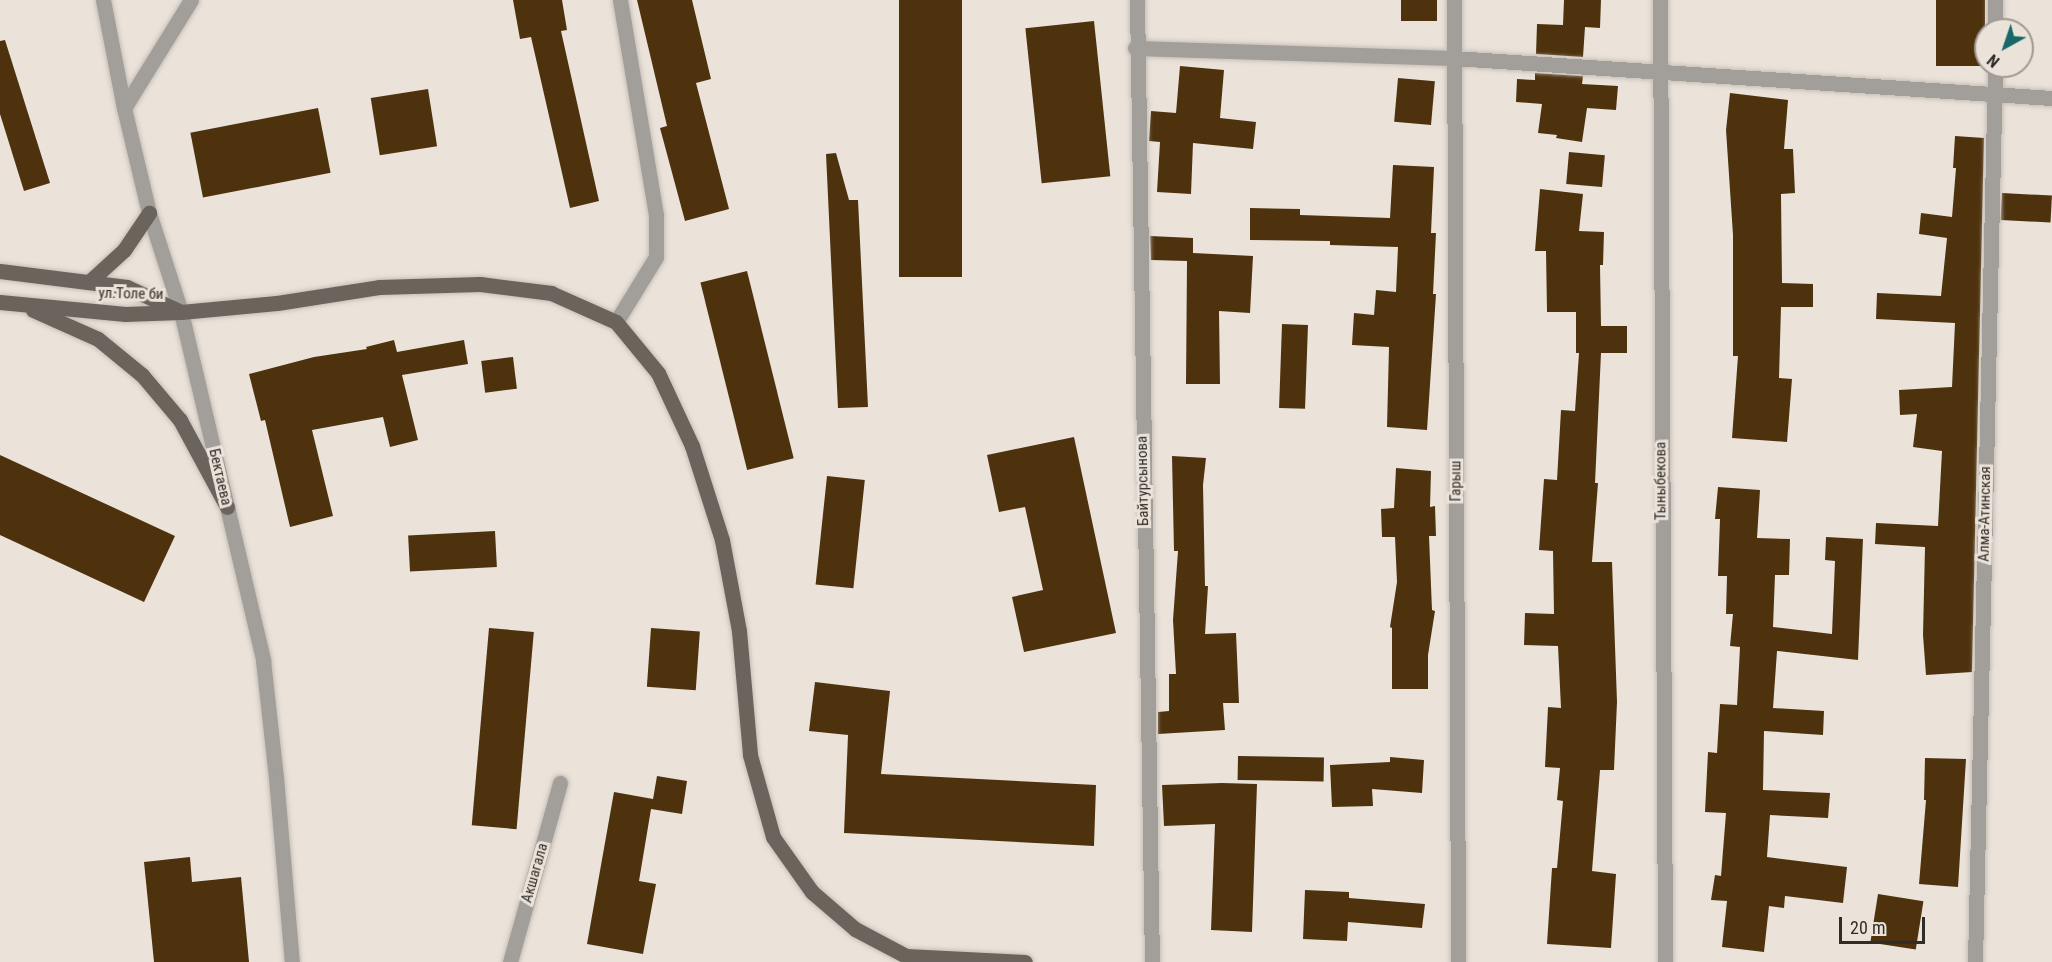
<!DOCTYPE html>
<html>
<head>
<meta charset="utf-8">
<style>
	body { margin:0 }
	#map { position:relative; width:2052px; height:962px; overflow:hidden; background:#ebe3da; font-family:"Roboto Condensed",sans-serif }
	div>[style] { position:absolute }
	.building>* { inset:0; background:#4e320e; transform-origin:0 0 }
	.roads { filter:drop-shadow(0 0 2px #c6bfb7) drop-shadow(0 0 2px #c6bfb7) }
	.minor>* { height:15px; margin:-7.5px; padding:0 7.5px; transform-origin:7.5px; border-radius:7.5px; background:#a29e9a }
	.major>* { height:15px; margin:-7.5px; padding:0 7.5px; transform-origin:7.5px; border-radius:7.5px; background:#6a645d }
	span { translate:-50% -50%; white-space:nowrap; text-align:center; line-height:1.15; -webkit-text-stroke:6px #ebe3da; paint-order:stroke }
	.street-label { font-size:15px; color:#302d29 }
	.north { position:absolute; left:1974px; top:18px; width:60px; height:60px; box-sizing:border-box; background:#ebe3da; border:2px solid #a09a93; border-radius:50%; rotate:220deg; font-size:16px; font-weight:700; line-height:24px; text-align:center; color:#302d29 }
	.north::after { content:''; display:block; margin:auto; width:21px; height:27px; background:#196768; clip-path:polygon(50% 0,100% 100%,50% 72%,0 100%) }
	.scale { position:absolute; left:1839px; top:917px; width:86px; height:27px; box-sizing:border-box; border:3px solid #302d29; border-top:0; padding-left:8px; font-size:18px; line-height:21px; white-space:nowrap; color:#302d29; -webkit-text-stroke:4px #ebe3da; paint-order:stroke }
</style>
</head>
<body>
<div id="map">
	<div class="building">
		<i style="clip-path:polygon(513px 0,562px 0,567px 30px,561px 31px,599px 201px,570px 208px,531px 37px,520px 39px)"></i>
		<i style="clip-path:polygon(637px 0,692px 0,711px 79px,696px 83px,729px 209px,685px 221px,660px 128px,667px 126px)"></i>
		<i style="left:899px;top:0;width:63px;height:277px"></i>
		<i style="left:1401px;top:0;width:36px;height:21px"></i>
		<i style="clip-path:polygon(1564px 0,1601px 0,1600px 28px,1585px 27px,1583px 57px,1536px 54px,1537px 24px,1563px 25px)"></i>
		<i style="left:1936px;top:0;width:49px;height:66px"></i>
		<i style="left:1094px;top:21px;width:156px;height:69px;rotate:84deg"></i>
		<i style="clip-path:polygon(5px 40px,50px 183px,24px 191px,0 114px,0 41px)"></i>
		<i style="clip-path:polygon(1180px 66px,1224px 70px,1220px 118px,1256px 122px,1253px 149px,1193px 143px,1191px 194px,1157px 192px,1160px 142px,1149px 141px,1151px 111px,1176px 113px)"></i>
		<i style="clip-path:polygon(1535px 73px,1583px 76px,1582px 84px,1618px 86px,1616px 110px,1587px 108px,1582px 142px,1556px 138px,1557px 135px,1538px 133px,1542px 104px,1516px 102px,1517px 79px,1535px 80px)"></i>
		<i style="left:1398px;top:78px;width:37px;height:44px;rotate:5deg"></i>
		<i style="left:428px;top:89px;width:58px;height:58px;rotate:81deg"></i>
		<i style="clip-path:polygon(1730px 93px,1788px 100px,1784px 149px,1793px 149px,1795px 193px,1781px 194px,1782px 283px,1813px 284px,1813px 307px,1781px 307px,1779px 378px,1792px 379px,1787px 442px,1732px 438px,1738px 356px,1733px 356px,1733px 235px,1726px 130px)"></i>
		<i style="left:318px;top:108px;width:66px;height:130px;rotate:79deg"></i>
		<i style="clip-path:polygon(1955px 136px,1984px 138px,1972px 672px,1926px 675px,1923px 635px,1925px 547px,1875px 544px,1876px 523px,1938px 526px,1942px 451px,1913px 447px,1917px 414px,1900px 415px,1899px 390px,1952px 387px,1955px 323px,1876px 319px,1877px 293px,1941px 296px,1947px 238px,1919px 234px,1921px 213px,1952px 217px,1956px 168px,1953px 168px)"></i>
		<i style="left:1569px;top:152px;width:36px;height:32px;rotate:5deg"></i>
		<i style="clip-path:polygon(836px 153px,849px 200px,858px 200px,868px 407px,838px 408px,826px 154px)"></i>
		<i style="clip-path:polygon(1393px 165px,1434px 167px,1431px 233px,1436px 233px,1433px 294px,1436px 294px,1427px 430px,1387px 427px,1389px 347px,1352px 345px,1354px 313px,1374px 315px,1376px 290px,1396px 292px,1398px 247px,1330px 245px,1330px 241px,1250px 240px,1250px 208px,1300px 209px,1300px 215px,1390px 218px)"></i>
		<i style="clip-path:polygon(1540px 189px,1583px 194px,1579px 231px,1604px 232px,1603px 265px,1600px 265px,1601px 326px,1627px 326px,1627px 353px,1601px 353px,1595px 483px,1598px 483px,1592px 562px,1612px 562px,1617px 702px,1614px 770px,1600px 770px,1592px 871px,1616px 874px,1611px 948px,1547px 944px,1552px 868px,1557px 868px,1563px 801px,1557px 800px,1560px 768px,1545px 767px,1548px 707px,1561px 708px,1558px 646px,1524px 645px,1525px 613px,1554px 614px,1553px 551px,1539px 550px,1544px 479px,1557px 480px,1561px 410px,1575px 411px,1579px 353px,1576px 353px,1576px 312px,1547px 312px,1546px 251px,1535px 251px)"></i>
		<i style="left:2002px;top:193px;width:50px;height:27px;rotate:3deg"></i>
		<i style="clip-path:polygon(1150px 236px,1193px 238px,1193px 253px,1253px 256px,1250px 313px,1219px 311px,1220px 384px,1186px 384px,1187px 261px,1151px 260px)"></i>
		<i style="left:747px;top:271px;width:193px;height:48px;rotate:76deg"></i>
		<i style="left:1282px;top:324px;width:26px;height:84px;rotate:2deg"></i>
		<i style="clip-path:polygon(394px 340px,397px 352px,464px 340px,468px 364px,402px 375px,418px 440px,390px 447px,383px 417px,312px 430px,333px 516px,290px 527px,265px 420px,261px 421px,249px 374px,314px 357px,367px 349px,366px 347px)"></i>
		<i style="left:513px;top:357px;width:32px;height:32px;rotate:83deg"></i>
		<i style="clip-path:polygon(1074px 437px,1116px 633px,1024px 652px,1012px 597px,1043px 590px,1025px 507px,999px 512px,987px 455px)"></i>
		<i style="clip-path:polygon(0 455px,175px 536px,144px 602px,0 535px)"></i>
		<i style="clip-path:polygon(1172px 456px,1206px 458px,1203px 485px,1205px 586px,1208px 586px,1205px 634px,1236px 633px,1239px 703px,1223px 703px,1225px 730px,1158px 734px,1158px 712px,1169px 711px,1169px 674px,1176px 674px,1173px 620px,1178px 551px,1174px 551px)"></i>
		<i style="clip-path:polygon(1396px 468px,1431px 471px,1430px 507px,1435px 506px,1436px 536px,1429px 536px,1432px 610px,1435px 611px,1428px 655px,1428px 689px,1392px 689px,1392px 628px,1390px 627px,1397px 582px,1395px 537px,1382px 537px,1381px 509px,1394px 508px)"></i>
		<i style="left:827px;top:476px;width:38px;height:109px;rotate:6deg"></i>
		<i style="clip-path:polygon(1718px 487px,1760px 490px,1757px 538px,1790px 539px,1789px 575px,1775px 575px,1773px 627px,1832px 634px,1835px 561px,1825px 560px,1826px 537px,1863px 539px,1858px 660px,1777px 651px,1773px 708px,1824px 711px,1823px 735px,1764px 731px,1763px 790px,1830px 793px,1828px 818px,1770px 815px,1767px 857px,1847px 867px,1843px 903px,1785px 896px,1784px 908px,1769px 906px,1764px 952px,1722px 947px,1727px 901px,1711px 900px,1715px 875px,1721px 876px,1726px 813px,1705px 812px,1708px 752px,1717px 753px,1720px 704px,1737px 705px,1740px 647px,1730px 646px,1733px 614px,1726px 614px,1727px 576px,1718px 576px,1720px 519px,1715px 519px)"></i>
		<i style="left:495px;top:531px;width:36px;height:87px;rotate:87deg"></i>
		<i style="left:489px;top:628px;width:45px;height:198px;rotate:5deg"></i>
		<i style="left:651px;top:628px;width:49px;height:59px;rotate:4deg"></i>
		<i style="clip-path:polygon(815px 682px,890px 691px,881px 774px,1096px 785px,1094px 846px,844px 833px,848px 735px,809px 731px)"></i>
		<i style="left:1238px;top:756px;width:86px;height:24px;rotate:1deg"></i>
		<i style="clip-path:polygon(1390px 757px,1424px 760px,1422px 793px,1372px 789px,1373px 806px,1332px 807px,1330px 765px,1390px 762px)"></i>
		<i style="clip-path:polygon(1925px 758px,1966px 759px,1958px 887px,1919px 884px,1926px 800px,1924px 800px)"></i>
		<i style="clip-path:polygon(657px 776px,687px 781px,682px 814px,651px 809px,639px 881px,656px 884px,643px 954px,587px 944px,614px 792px,653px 799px,652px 805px)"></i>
		<i style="clip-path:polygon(1222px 783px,1257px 784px,1252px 932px,1211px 930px,1215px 824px,1164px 826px,1162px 785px)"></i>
		<i style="clip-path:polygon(190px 857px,192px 882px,241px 877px,249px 962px,154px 962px,144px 862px)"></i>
		<i style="clip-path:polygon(1305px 890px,1349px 892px,1349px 898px,1425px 904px,1422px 928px,1348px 922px,1347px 941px,1303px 939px)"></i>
		<i style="left:1878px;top:894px;width:46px;height:49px;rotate:9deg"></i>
	</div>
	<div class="roads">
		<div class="minor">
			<i style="left:103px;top:0;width:110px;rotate:79deg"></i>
			<i style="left:124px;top:108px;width:108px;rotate:76.6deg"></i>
			<i style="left:149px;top:213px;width:104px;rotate:72.1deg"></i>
			<i style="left:181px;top:312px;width:358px;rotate:76.7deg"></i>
			<i style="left:263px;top:660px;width:118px;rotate:83.7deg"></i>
			<i style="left:276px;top:777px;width:186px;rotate:85.1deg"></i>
			<i style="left:1137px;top:0;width:962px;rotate:89.11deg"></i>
			<i style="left:1454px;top:0;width:962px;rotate:89.76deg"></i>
			<i style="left:1660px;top:0;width:962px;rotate:89.7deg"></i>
			<i style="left:1995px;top:30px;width:30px;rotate:-90deg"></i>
			<i style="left:1135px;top:48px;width:319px;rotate:1.8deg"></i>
			<i style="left:1454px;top:58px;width:599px;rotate:3.83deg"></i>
			<i style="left:124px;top:108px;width:127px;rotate:-58.2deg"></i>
			<i style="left:616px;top:322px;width:76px;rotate:-58.4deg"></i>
			<i style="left:656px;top:257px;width:42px;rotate:-90deg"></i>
			<i style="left:656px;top:215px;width:218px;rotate:-99.5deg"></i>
			<i style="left:510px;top:962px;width:186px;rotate:-74.4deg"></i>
			<i style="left:1975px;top:962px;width:896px;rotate:-88.72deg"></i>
		</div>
		<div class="major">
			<i style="left:0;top:271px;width:128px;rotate:7.2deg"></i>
			<i style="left:127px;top:287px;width:57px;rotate:24.8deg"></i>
			<i style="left:89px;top:282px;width:47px;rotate:-42.4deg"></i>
			<i style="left:124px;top:250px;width:45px;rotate:-56deg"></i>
			<i style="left:0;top:302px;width:126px;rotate:5.5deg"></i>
			<i style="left:125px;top:314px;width:56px;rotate:-2deg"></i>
			<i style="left:181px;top:312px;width:96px;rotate:-5.4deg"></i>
			<i style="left:277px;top:303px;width:103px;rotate:-8.9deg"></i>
			<i style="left:379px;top:287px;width:101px;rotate:-1.7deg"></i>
			<i style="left:480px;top:284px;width:72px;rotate:7.2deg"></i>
			<i style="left:551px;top:293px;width:71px;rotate:24deg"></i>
			<i style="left:616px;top:322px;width:66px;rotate:50.5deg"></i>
			<i style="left:658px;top:373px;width:81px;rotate:65deg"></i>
			<i style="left:692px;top:446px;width:99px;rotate:72.3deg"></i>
			<i style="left:722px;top:540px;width:93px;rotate:79.4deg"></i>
			<i style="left:739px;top:631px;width:124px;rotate:84.9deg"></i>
			<i style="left:750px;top:755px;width:85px;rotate:74.3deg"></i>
			<i style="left:773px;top:837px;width:67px;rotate:54.7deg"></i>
			<i style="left:812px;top:892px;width:57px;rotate:40.7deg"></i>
			<i style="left:855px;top:929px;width:58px;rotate:27.9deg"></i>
			<i style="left:906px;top:956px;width:119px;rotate:2.9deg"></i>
			<i style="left:33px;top:310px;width:71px;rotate:24deg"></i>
			<i style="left:98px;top:339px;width:57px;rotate:39.3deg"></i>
			<i style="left:142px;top:375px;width:59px;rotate:49.8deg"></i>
			<i style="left:180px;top:420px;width:99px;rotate:61.6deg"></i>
		</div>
	</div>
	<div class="street-label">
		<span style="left:131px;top:294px;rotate:1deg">ул.Толе би</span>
		<span style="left:220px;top:477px;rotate:77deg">Бектаева</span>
		<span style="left:1143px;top:481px;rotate:-91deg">Байтурсынова</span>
		<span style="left:1456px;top:481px;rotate:-90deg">Гарыш</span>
		<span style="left:1661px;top:481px;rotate:-90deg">Тыныбекова</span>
		<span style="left:1985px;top:514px;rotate:-89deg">Алма-Атинская</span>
		<span style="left:535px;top:873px;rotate:-74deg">Акшагала</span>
	</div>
	<div class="north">N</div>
	<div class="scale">20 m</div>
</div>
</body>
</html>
